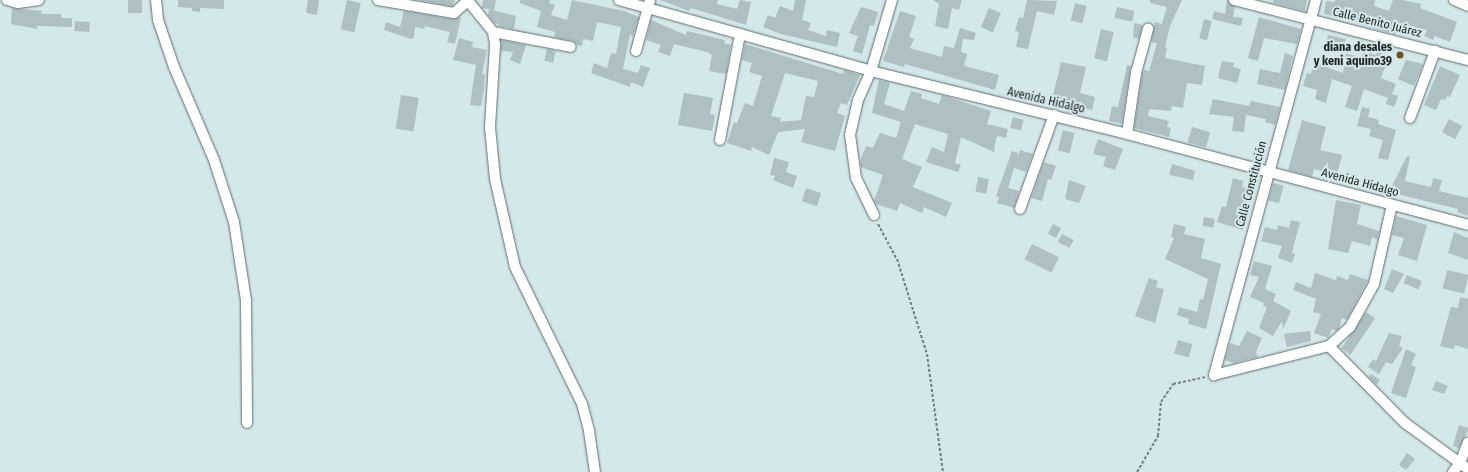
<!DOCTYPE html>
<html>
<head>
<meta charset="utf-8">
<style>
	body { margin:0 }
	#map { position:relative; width:1468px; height:472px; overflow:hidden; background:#d4e7e9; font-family:"Fira Sans Condensed",sans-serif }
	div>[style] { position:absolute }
	.building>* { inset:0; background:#aec0c2; transform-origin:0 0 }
	.path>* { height:2px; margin-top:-1px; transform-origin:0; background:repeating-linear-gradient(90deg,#748082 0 3px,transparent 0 5px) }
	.roads { filter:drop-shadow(0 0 1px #5d6d6f) drop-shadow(0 0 1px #5d6d6f) }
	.minor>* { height:10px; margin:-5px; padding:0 5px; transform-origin:5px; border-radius:5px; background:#fff }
	.dots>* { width:11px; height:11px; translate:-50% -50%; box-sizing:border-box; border:2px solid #d4e7e9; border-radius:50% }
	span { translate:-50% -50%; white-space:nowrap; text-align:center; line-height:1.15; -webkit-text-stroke:4px #d4e7e9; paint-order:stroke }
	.street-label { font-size:12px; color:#1e2526 }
	.poi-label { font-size:12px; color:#1e2526; font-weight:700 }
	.right { translate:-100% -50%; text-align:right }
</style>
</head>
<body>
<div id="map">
	<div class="building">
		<i style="left:128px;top:0;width:14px;height:13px"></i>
		<i style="clip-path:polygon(178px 0,224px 0,224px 9px,200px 8px,200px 12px,192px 11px,192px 8px,178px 7px)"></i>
		<i style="clip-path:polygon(308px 0,319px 0,317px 15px,306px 13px)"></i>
		<i style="left:347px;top:0;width:14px;height:30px;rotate:12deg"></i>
		<i style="clip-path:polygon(417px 0,455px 0,452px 6px)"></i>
		<i style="clip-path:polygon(483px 0,496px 0,494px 10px,482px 8px)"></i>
		<i style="clip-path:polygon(520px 0,550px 0,549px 3px,555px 5px,551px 15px,567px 20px,572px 0,624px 11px,639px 17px,633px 36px,630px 35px,623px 69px,638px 73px,641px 65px,650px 68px,643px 87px,631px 82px,630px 87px,591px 73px,594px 63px,607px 68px,611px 53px,616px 54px,621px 27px,597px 22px,593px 41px,583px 39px,582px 46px,577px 45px,573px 41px,554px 37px,555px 32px,537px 27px,541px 11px,520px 3px)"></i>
		<i style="clip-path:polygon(660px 0,718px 0,717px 4px,737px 9px,740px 0,751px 2px,746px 25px,691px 8px,689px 11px)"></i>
		<i style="clip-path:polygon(795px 0,806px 0,802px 20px,811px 23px,808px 30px,826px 36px,827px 30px,840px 33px,837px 47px,781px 34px,763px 27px,768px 15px,775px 18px,780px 6px,793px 11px)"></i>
		<i style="clip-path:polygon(933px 0,962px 0,959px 10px,952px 8px,948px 29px,935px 26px,939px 4px)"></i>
		<i style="clip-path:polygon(1027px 0,1057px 1px,1054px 15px,1037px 11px,1028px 49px,1016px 47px,1019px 32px,1015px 31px,1019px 17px,1023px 18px)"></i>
		<i style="clip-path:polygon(1150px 0,1182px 0,1170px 26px,1165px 47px,1167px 48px,1165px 58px,1205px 66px,1202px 85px,1187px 83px,1183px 108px,1172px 106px,1171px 111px,1149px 109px,1148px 116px,1169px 121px,1167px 127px,1171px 128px,1169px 137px,1134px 128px,1142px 74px,1144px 70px,1149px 71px,1157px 43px,1151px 42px,1154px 26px,1155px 22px,1162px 24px,1167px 7px,1150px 3px)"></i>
		<i style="clip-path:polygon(1227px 0,1235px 7px,1233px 17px,1243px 18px,1241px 26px,1212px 19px,1214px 11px,1225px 14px)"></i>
		<i style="clip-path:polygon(1273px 0,1307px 0,1305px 11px,1273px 3px)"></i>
		<i style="clip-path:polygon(1335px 0,1375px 0,1374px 6px,1389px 11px,1393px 0,1403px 0,1421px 4px,1420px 8px,1457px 22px,1450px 42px,1435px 36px,1433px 40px,1424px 36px,1427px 30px,1399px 23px,1395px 35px,1345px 18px,1324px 14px,1326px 1px,1334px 2px)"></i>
		<i style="left:1075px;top:3px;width:12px;height:18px;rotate:14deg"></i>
		<i style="clip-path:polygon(861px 7px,878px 12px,874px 26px,870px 25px,862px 54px,853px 51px,858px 36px,849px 33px)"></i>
		<i style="left:1117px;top:7px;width:18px;height:11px;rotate:13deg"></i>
		<i style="clip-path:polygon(12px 8px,42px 11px,41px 14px,61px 14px,61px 18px,72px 18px,72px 27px,37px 26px,37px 29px,11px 24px)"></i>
		<i style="left:989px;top:8px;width:13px;height:21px;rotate:23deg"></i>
		<i style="clip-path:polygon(489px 9px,516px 16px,514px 29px,498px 26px,499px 24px,494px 23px,488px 15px)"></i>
		<i style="clip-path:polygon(404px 11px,453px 19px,461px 17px,455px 44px,447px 42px,450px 32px,425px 26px,424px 29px,415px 27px,414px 38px,411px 39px,384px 30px,386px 22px,400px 27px)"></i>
		<i style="clip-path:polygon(900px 11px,916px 16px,909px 37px,914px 39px,910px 48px,942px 57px,944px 46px,954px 48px,960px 28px,976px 33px,974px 40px,963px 39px,961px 52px,967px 54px,964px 66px,999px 75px,995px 90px,905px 64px,904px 67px,883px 61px)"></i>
		<i style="clip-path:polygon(1259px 17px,1301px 29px,1297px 44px,1264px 38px,1258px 61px,1248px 58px)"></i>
		<i style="left:1204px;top:19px;width:8px;height:20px;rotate:14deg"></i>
		<i style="clip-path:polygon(651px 20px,686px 35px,687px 31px,725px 40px,724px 43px,731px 45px,726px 74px,709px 71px,712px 55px,707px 52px,674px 44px,670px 56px,658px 52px,661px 45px,646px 40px)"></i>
		<i style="left:75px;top:21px;width:15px;height:10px;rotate:4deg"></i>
		<i style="clip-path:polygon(1134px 23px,1143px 25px,1139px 39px,1133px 37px)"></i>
		<i style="left:1101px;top:29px;width:13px;height:30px;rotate:13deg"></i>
		<i style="left:1328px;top:35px;width:18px;height:15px;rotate:13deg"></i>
		<i style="clip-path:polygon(459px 38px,473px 42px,472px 47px,487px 50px,482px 74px,485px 75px,484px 88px,481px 106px,470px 105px,476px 65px,453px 60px)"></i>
		<i style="clip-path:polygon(501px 40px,526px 45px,520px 64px,510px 60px,513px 52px,501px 51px)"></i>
		<i style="clip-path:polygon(evenodd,745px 44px,843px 74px,844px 70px,860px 75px,847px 105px,841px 103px,837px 113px,845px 116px,835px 151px,801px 142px,805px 129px,778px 132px,769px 155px,752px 147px,751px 151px,727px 143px,734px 122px,737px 123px,745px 103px,753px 106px,762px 76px,749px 72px,752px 63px,742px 60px,745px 44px,785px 73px,818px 81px,814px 97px,806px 96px,801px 120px,780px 122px,781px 118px,771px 116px,785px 73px)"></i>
		<i style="left:547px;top:49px;width:9px;height:12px;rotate:13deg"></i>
		<i style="clip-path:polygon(1363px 52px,1376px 55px,1377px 52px,1389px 56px,1381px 78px,1396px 84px,1392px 94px,1398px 96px,1394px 107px,1386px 104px,1388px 98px,1364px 89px,1357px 111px,1345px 107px,1352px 86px,1332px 79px,1326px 103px,1315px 99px,1317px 90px,1303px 86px,1307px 73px,1311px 74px,1314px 63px,1343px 73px,1346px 54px,1362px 57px)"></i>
		<i style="clip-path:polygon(1285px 53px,1293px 56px,1285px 90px,1257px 84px,1260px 69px,1280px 73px)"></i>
		<i style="clip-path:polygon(1406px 60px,1423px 64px,1414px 86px,1398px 79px)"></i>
		<i style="clip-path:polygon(1222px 61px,1234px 63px,1233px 67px,1241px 69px,1237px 83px,1218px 78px)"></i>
		<i style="clip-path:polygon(1061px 62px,1086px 67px,1080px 93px,1095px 97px,1092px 110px,1080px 107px,1079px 109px,1073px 109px,1051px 104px)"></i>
		<i style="clip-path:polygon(1127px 65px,1131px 66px,1122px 124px,1109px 121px,1112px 106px,1118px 107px)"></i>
		<i style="clip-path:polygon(1440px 66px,1460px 75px,1450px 97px,1447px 96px,1445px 100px,1441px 99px,1436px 110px,1424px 105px)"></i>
		<i style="clip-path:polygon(879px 80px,890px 83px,884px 104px,904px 111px,911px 91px,922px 94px,921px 98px,939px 104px,942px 95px,991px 111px,987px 124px,1008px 129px,1006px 138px,998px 136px,996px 139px,994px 152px,961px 137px,955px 163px,961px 165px,958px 172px,926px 162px,932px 147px,944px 152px,948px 134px,915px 124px,902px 159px,922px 167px,913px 187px,952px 203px,946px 217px,924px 207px,922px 213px,900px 203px,897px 211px,876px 204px,874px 201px,883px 175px,861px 167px,860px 161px,866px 146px,873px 148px,880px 133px,896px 138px,901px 122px,872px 113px)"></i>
		<i style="clip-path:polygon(684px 93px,713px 98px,710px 114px,715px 115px,712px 131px,678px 125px)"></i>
		<i style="left:401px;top:95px;width:18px;height:34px;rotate:9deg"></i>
		<i style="clip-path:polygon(1213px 99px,1249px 106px,1251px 101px,1280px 107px,1275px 125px,1265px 122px,1266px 119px,1246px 115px,1244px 132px,1232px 131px,1234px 117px,1209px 114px)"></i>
		<i style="clip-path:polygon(1362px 107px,1370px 109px,1368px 117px,1379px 120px,1378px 124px,1396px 130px,1388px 160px,1378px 158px,1383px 140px,1369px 136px,1371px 129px,1357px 126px)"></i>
		<i style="left:1013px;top:117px;width:11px;height:11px;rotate:15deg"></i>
		<i style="left:1449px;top:119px;width:15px;height:15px;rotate:28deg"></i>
		<i style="clip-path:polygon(1302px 120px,1326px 127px,1320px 150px,1342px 155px,1337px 174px,1314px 169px,1312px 177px,1288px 170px)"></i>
		<i style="left:1192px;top:127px;width:19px;height:16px;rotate:16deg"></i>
		<i style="left:1063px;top:130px;width:12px;height:21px;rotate:14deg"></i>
		<i style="clip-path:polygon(1098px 139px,1123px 149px,1115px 170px,1103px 166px,1106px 157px,1093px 154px)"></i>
		<i style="clip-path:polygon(1020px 150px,1033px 154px,1026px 172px,1014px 168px,1008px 188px,1019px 191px,1014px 208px,997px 203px,999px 197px,996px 196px,1012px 151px,1018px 153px,1017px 159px)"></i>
		<i style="clip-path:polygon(1407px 156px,1410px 157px,1405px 181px,1431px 187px,1433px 178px,1442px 180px,1439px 191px,1468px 198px,1468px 216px,1457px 212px,1458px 209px,1389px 192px)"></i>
		<i style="clip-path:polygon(774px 158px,789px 162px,786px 172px,797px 176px,793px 188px,773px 180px,775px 176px,770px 175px)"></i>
		<i style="clip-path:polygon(1044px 162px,1056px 166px,1051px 180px,1048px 179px,1042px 201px,1031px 198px)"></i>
		<i style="clip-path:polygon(1172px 164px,1195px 171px,1193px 180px,1169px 175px)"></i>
		<i style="left:978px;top:177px;width:11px;height:15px;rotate:10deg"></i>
		<i style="clip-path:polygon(1233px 178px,1243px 181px,1242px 187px,1252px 189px,1243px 230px,1217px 222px,1222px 206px,1226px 207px)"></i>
		<i style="clip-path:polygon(1069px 180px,1086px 186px,1079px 203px,1065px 199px)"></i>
		<i style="left:1273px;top:183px;width:11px;height:18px;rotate:15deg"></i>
		<i style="left:806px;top:188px;width:16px;height:14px;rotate:18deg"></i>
		<i style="clip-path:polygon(1336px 200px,1361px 205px,1357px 224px,1379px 231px,1378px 239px,1372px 237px,1370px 246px,1352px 241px,1348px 253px,1328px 249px)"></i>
		<i style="clip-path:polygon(1396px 216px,1427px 225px,1417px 261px,1398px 255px,1404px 238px,1392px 235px)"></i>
		<i style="left:1204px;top:217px;width:11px;height:9px;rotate:10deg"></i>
		<i style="clip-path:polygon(1291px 220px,1300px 222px,1292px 253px,1295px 254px,1292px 263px,1278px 258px,1282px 246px,1261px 241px,1265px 227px,1277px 230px,1278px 225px,1289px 228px)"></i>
		<i style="left:1053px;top:224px;width:9px;height:11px;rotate:27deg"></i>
		<i style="clip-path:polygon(1174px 224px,1186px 227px,1184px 234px,1205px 239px,1201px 258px,1221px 264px,1206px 329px,1188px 324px,1189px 319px,1177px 315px,1179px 307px,1197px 312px,1200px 299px,1203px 300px,1208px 279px,1165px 259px,1174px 238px,1171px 237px)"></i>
		<i style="clip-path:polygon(1454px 232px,1468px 238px,1468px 260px,1448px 253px)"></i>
		<i style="left:1062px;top:234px;width:13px;height:9px;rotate:27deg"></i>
		<i style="left:1032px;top:244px;width:30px;height:17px;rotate:26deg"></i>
		<i style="clip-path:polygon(1254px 261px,1272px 266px,1265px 289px,1276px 294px,1273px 301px,1291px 311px,1283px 329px,1282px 321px,1273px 336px,1259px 328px,1267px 307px,1263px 306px,1264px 303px,1250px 297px,1259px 277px,1250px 275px)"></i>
		<i style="clip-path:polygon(1392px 269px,1404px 274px,1393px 293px,1384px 289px)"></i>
		<i style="left:1447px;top:270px;width:22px;height:19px;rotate:13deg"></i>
		<i style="clip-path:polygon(1315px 273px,1336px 280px,1337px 276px,1348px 280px,1350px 274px,1368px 280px,1347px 320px,1342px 318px,1339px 329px,1336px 331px,1332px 329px,1328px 338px,1314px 333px,1321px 314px,1313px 312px,1316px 299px,1293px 290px,1296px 282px,1311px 288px)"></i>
		<i style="left:1407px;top:275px;width:16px;height:9px;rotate:22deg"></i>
		<i style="clip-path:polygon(1149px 278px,1158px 281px,1156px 287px,1164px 289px,1155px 323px,1135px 316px)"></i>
		<i style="clip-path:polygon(1460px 297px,1468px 299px,1468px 349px,1455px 345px,1454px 349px,1440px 346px,1451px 307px,1458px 308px)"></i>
		<i style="left:1366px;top:312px;width:11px;height:44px;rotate:34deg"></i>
		<i style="clip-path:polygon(1247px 331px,1262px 338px,1256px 352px,1258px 357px,1234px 363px,1225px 360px,1230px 343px,1239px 346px)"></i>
		<i style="clip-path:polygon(1310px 331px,1311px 341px,1287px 347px,1284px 334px)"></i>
		<i style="clip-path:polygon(1389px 333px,1402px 336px,1399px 346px,1403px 348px,1392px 364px,1386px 362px,1379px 374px,1368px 367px,1373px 359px,1376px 361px)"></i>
		<i style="left:1178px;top:340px;width:15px;height:14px;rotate:16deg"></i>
		<i style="clip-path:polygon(1406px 349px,1416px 354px,1411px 365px,1416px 367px,1406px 398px,1391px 393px)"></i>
		<i style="clip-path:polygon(1371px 374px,1380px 380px,1377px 385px,1369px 377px)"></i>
		<i style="clip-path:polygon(1436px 381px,1448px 386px,1444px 394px,1432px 390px)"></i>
		<i style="clip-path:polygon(1459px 425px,1468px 428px,1468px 430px,1459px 448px,1453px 446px)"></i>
		<i style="clip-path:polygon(1407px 453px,1415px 459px,1406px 470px,1399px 465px)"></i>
	</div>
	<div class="path">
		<i style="left:878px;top:224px;width:40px;rotate:62deg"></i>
		<i style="left:897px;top:259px;width:100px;rotate:72.5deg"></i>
		<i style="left:927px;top:354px;width:119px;rotate:82.3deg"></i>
		<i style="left:1137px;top:472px;width:42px;rotate:-59.7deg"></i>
		<i style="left:1158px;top:436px;width:34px;rotate:-85deg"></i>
		<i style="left:1161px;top:402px;width:22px;rotate:-56deg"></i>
		<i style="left:1173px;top:384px;width:33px;rotate:-12deg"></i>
	</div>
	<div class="roads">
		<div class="minor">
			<i style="left:7px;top:0;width:11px;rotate:15deg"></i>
			<i style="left:18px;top:3px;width:21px;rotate:-8deg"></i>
			<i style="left:156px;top:0;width:20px;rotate:84deg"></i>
			<i style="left:158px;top:20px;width:50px;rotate:71.2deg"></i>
			<i style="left:174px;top:67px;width:101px;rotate:66.7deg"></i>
			<i style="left:214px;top:160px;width:65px;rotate:72.1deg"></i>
			<i style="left:234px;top:222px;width:79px;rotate:81.3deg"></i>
			<i style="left:246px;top:300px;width:123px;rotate:89.5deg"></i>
			<i style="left:378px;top:0;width:77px;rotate:9.7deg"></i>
			<i style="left:454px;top:13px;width:20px;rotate:-41deg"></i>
			<i style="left:619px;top:0;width:262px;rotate:15.7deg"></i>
			<i style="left:871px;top:71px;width:264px;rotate:13.8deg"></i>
			<i style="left:1127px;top:134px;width:353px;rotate:14.9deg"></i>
			<i style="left:1234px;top:0;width:242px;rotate:14.4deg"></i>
			<i style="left:1316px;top:0;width:389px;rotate:105.2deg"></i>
			<i style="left:1214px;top:375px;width:119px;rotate:-14.2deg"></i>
			<i style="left:1329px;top:346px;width:108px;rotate:45.4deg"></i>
			<i style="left:1405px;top:423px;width:78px;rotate:36.1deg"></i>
			<i style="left:1454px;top:0;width:15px;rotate:23deg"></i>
			<i style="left:469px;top:2px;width:38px;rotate:51deg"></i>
			<i style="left:493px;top:32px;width:13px;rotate:81deg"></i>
			<i style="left:495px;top:45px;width:82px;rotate:93.5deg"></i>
			<i style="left:490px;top:127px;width:52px;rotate:84.5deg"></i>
			<i style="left:495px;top:179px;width:90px;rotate:77.2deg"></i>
			<i style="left:515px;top:267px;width:153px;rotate:63.9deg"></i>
			<i style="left:582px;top:404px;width:28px;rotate:75deg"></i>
			<i style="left:589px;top:431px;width:41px;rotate:81.7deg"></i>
			<i style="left:493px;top:32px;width:79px;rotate:10.9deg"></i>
			<i style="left:636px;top:51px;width:53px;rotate:-74.6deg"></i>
			<i style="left:1410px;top:118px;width:72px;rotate:-69.5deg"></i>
			<i style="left:1127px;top:134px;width:62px;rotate:-81.6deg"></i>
			<i style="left:1136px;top:73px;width:46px;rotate:-74.7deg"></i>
			<i style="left:720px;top:140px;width:108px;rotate:-79.3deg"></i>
			<i style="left:1020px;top:209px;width:100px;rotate:-70.1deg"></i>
			<i style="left:874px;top:215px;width:41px;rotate:-115.9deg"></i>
			<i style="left:856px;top:178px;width:43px;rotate:-97.9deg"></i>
			<i style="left:850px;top:135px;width:36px;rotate:-77deg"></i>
			<i style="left:858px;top:100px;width:32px;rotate:-66deg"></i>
			<i style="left:871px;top:71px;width:74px;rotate:-73.5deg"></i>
			<i style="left:1329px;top:346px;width:28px;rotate:-42deg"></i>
			<i style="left:1350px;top:327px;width:49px;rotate:-60.8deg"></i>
			<i style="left:1374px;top:284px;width:81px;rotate:-77.2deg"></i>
			<i style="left:1453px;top:472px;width:11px;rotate:-52deg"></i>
			<i style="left:1460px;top:463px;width:22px;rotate:-69deg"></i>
		</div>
	</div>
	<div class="dots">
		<i style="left:1400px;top:55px;background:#6e5325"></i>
	</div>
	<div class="street-label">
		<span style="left:1377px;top:23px;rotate:14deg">Calle Benito Juárez</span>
		<span style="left:1046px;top:101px;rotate:13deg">Avenida Hidalgo</span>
		<span style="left:1360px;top:183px;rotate:15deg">Avenida Hidalgo</span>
		<span style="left:1252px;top:184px;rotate:-75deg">Calle Constitución</span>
	</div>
	<div class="poi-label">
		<span class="right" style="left:1392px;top:55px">diana desales<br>y keni aquino39</span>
	</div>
</div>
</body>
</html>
